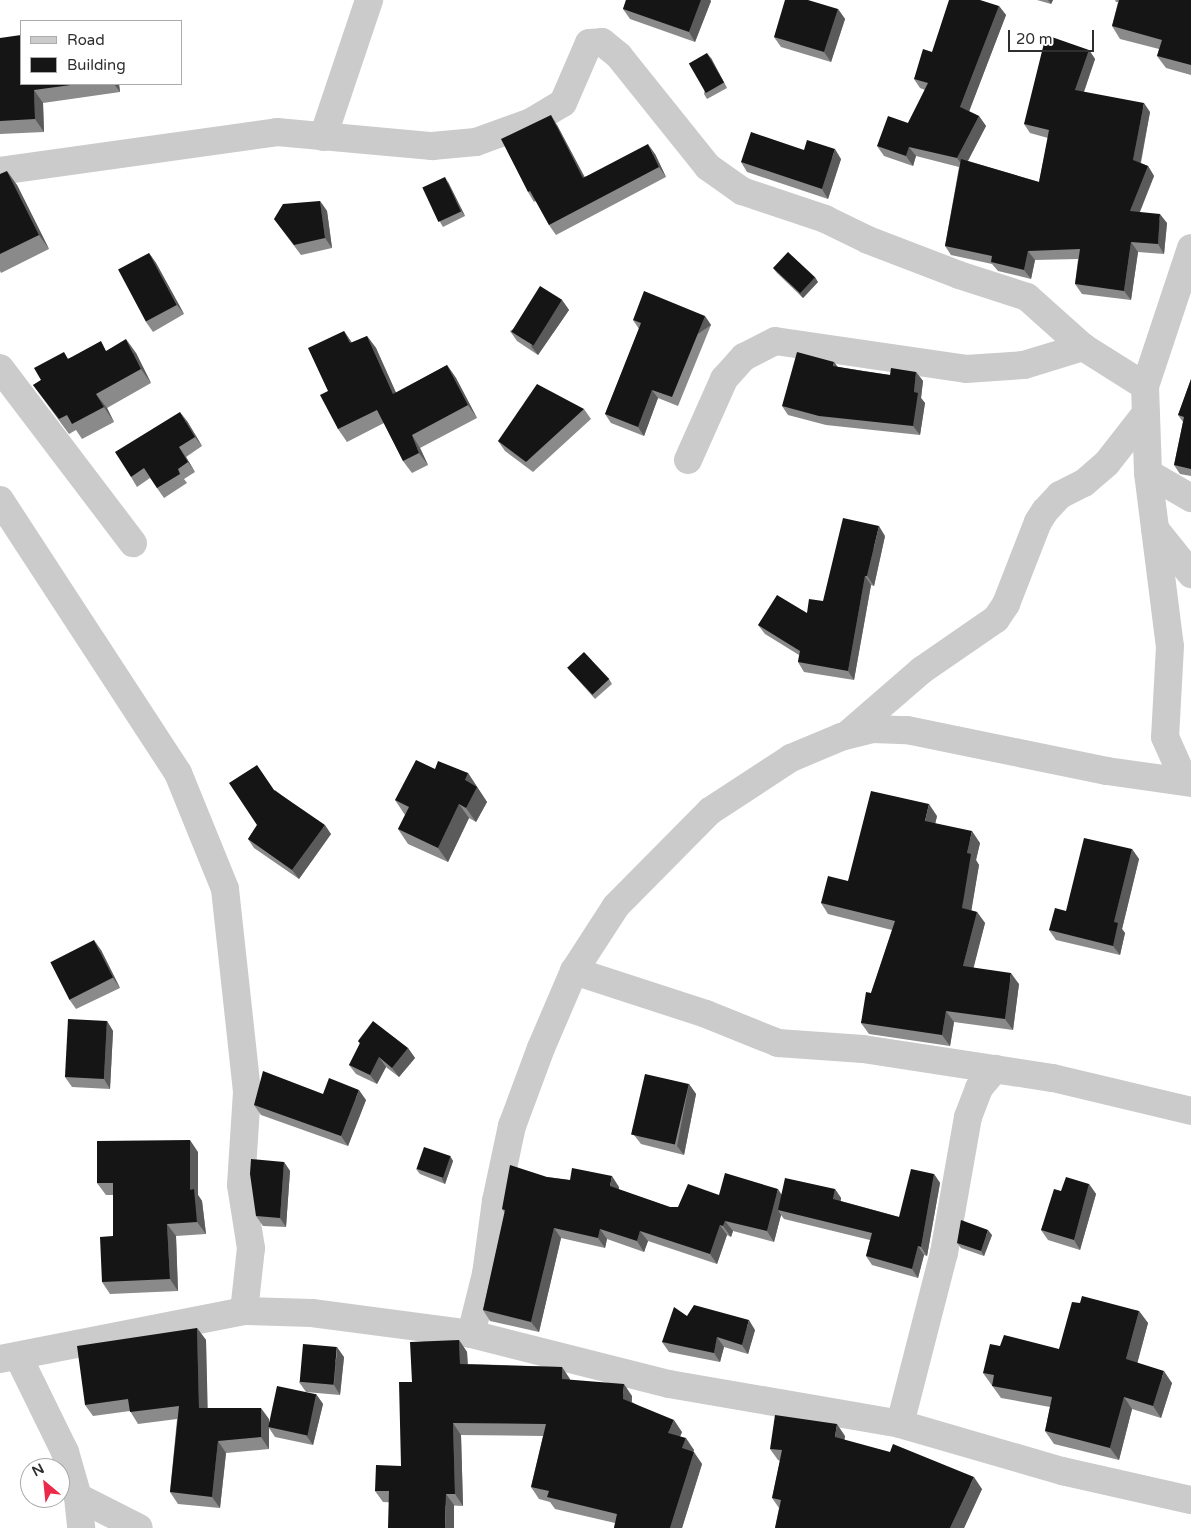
<!DOCTYPE html>
<html>
<head>
<meta charset="utf-8">
<style>
	body { margin:0 }
	#map { position:relative; width:1191px; height:1528px; overflow:hidden; background:#fff; font-family:"Varela Round",sans-serif }
	div>[style] { position:absolute }
	.minor>* { height:28px; margin:-14px; padding:0 14px; transform-origin:14px; border-radius:14px; background:#cbcbcb }
	.wall>* { inset:0; background:#8a8a8a }
	.shaded-wall>* { inset:0; background:#5b5b5b; transform-origin:0 0 }
	.building>* { inset:0; background:#151515; transform-origin:0 0 }
	span { translate:-50% -50%; white-space:nowrap; text-align:center; line-height:1.15; -webkit-text-stroke:5px #fff; paint-order:stroke }
	.legend { position:absolute; left:20px; top:20px; width:162px; height:65px; box-sizing:border-box; background:#fff; border:1px solid #ababab; margin:0; padding:6px 9px; list-style:none; font-size:15px; color:#2e2e2e }
	.legend li { display:flex; align-items:center; gap:10px; height:25px }
	.legend b { width:25px; border:1px solid #ababab }
	.north { position:absolute; left:20px; top:1458px; width:50px; height:50px; box-sizing:border-box; background:#fff; border:1px solid #ababab; border-radius:50%; rotate:332deg; font-size:14px; font-weight:700; line-height:20px; text-align:center; color:#2e2e2e }
	.north::after { content:''; display:block; margin:auto; width:18px; height:22px; background:#eb294a; clip-path:polygon(50% 0,100% 100%,50% 72%,0 100%) }
	.scale { position:absolute; left:1008px; top:30px; width:86px; height:22px; box-sizing:border-box; border:2px solid #2e2e2e; border-top:0; padding-left:6px; font-size:15px; line-height:18px; white-space:nowrap; color:#2e2e2e; -webkit-text-stroke:4px #fff; paint-order:stroke }
</style>
</head>
<body>
<div id="map">
	<div class="minor">
		<i style="left:323px;top:137px;width:145px;rotate:-71.4deg"></i>
		<i style="left:0;top:171px;width:280px;rotate:-8deg"></i>
		<i style="left:277px;top:132px;width:156px;rotate:5.2deg"></i>
		<i style="left:432px;top:146px;width:44px;rotate:-5.2deg"></i>
		<i style="left:476px;top:142px;width:59px;rotate:-20deg"></i>
		<i style="left:531px;top:122px;width:37px;rotate:-31deg"></i>
		<i style="left:563px;top:103px;width:65px;rotate:-66.6deg"></i>
		<i style="left:589px;top:43px;width:13px;rotate:-4deg"></i>
		<i style="left:602px;top:42px;width:22px;rotate:39deg"></i>
		<i style="left:619px;top:56px;width:142px;rotate:51.3deg"></i>
		<i style="left:708px;top:167px;width:42px;rotate:35.2deg"></i>
		<i style="left:742px;top:191px;width:88px;rotate:18.6deg"></i>
		<i style="left:825px;top:219px;width:48px;rotate:26deg"></i>
		<i style="left:868px;top:240px;width:97px;rotate:21deg"></i>
		<i style="left:959px;top:275px;width:71px;rotate:17.9deg"></i>
		<i style="left:1027px;top:297px;width:75px;rotate:41.8deg"></i>
		<i style="left:1083px;top:347px;width:73px;rotate:32.2deg"></i>
		<i style="left:1191px;top:248px;width:145px;rotate:108.4deg"></i>
		<i style="left:1145px;top:386px;width:87px;rotate:88deg"></i>
		<i style="left:1148px;top:473px;width:174px;rotate:82.8deg"></i>
		<i style="left:1170px;top:646px;width:91px;rotate:93.1deg"></i>
		<i style="left:1165px;top:737px;width:37px;rotate:66deg"></i>
		<i style="left:1180px;top:771px;width:14px;rotate:39deg"></i>
		<i style="left:0;top:368px;width:220px;rotate:52.8deg"></i>
		<i style="left:688px;top:460px;width:89px;rotate:-66deg"></i>
		<i style="left:724px;top:379px;width:30px;rotate:-48deg"></i>
		<i style="left:744px;top:357px;width:35px;rotate:-27deg"></i>
		<i style="left:775px;top:341px;width:193px;rotate:8.3deg"></i>
		<i style="left:966px;top:369px;width:58px;rotate:-3.9deg"></i>
		<i style="left:1024px;top:365px;width:62px;rotate:-17deg"></i>
		<i style="left:1148px;top:473px;width:50px;rotate:30.2deg"></i>
		<i style="left:0;top:500px;width:326px;rotate:56.9deg"></i>
		<i style="left:178px;top:773px;width:125px;rotate:67.9deg"></i>
		<i style="left:225px;top:889px;width:204px;rotate:83.8deg"></i>
		<i style="left:247px;top:1092px;width:93px;rotate:93.7deg"></i>
		<i style="left:241px;top:1185px;width:64px;rotate:81deg"></i>
		<i style="left:251px;top:1248px;width:63px;rotate:96.3deg"></i>
		<i style="left:1155px;top:529px;width:58px;rotate:51.3deg"></i>
		<i style="left:848px;top:734px;width:98px;rotate:-40.9deg"></i>
		<i style="left:922px;top:670px;width:90px;rotate:-34.6deg"></i>
		<i style="left:996px;top:619px;width:18px;rotate:-56deg"></i>
		<i style="left:1006px;top:604px;width:88px;rotate:-68.7deg"></i>
		<i style="left:1038px;top:522px;width:13px;rotate:-58deg"></i>
		<i style="left:1045px;top:511px;width:22px;rotate:-47deg"></i>
		<i style="left:1060px;top:495px;width:27px;rotate:-27deg"></i>
		<i style="left:1084px;top:483px;width:30px;rotate:-41deg"></i>
		<i style="left:1107px;top:463px;width:63px;rotate:-52deg"></i>
		<i style="left:574px;top:971px;width:139px;rotate:18deg"></i>
		<i style="left:706px;top:1014px;width:78px;rotate:21.9deg"></i>
		<i style="left:778px;top:1043px;width:85px;rotate:4deg"></i>
		<i style="left:863px;top:1049px;width:192px;rotate:8.7deg"></i>
		<i style="left:1053px;top:1078px;width:142px;rotate:13.4deg"></i>
		<i style="left:471px;top:1334px;width:62px;rotate:-76deg"></i>
		<i style="left:486px;top:1274px;width:74px;rotate:-82.2deg"></i>
		<i style="left:496px;top:1201px;width:77px;rotate:-78deg"></i>
		<i style="left:512px;top:1126px;width:83px;rotate:-69.6deg"></i>
		<i style="left:541px;top:1048px;width:84px;rotate:-66.8deg"></i>
		<i style="left:574px;top:971px;width:77px;rotate:-57.1deg"></i>
		<i style="left:616px;top:906px;width:134px;rotate:-45.3deg"></i>
		<i style="left:710px;top:811px;width:97px;rotate:-33.2deg"></i>
		<i style="left:791px;top:758px;width:54px;rotate:-22.8deg"></i>
		<i style="left:841px;top:737px;width:32px;rotate:-14deg"></i>
		<i style="left:872px;top:729px;width:35px;rotate:2deg"></i>
		<i style="left:907px;top:730px;width:204px;rotate:11.6deg"></i>
		<i style="left:1107px;top:771px;width:85px;rotate:8.1deg"></i>
		<i style="left:18px;top:1356px;width:107px;rotate:63.9deg"></i>
		<i style="left:65px;top:1452px;width:47px;rotate:73.9deg"></i>
		<i style="left:78px;top:1497px;width:31px;rotate:84deg"></i>
		<i style="left:0;top:1359px;width:249px;rotate:-11.1deg"></i>
		<i style="left:244px;top:1311px;width:68px;rotate:1.7deg"></i>
		<i style="left:312px;top:1313px;width:160px;rotate:7.5deg"></i>
		<i style="left:471px;top:1334px;width:204px;rotate:14.2deg"></i>
		<i style="left:669px;top:1384px;width:234px;rotate:9.8deg"></i>
		<i style="left:900px;top:1424px;width:169px;rotate:16.2deg"></i>
		<i style="left:1062px;top:1471px;width:132px;rotate:12.7deg"></i>
		<i style="left:900px;top:1424px;width:177px;rotate:-75.6deg"></i>
		<i style="left:944px;top:1253px;width:138px;rotate:-80deg"></i>
		<i style="left:968px;top:1117px;width:31px;rotate:-69deg"></i>
		<i style="left:979px;top:1088px;width:25px;rotate:-50deg"></i>
		<i style="left:78px;top:1497px;width:68px;rotate:26.9deg"></i>
	</div>
	<div class="wall">
		<i style="clip-path:polygon(626px 0,710px 0,711px 1px,695px 42px,630px 19px,623px 9px)"></i>
		<i style="clip-path:polygon(1037px 0,1053px 0,1051px 4px)"></i>
		<i style="clip-path:polygon(1115px 0,1191px 0,1191px 75px,1166px 68px,1157px 56px,1159px 49px,1120px 39px,1112px 26px,1118px 2px,1116px 2px)"></i>
		<i style="clip-path:polygon(999px 6px,1006px 15px,969px 111px,979px 116px,986px 126px,968px 161px,1039px 182px,1048px 138px,1030px 133px,1024px 124px,1089px 50px,1095px 59px,1084px 92px,1150px 112px,1141px 163px,1148px 166px,1154px 176px,1140px 212px,1167px 223px,1164px 254px,1138px 252px,1131px 300px,1082px 294px,1075px 284px,1078px 259px,1035px 260px,1031px 279px,998px 271px,992px 264px,951px 255px,945px 246px,959px 167px,916px 156px,913px 166px,884px 156px,877px 146px,908px 123px,925px 90px,920px 88px,914px 79px,932px 52px)"></i>
		<i style="clip-path:polygon(838px 9px,845px 19px,831px 62px,781px 47px,774px 37px)"></i>
		<i style="clip-path:polygon(0 38px,21px 84px,119px 84px,120px 92px,43px 103px,44px 132px,0 134px)"></i>
		<i style="clip-path:polygon(711px 58px,727px 88px,707px 99px,704px 94px)"></i>
		<i style="clip-path:polygon(557px 125px,584px 177px,655px 154px,666px 177px,556px 235px,549px 225px,536px 201px,534px 202px,528px 192px)"></i>
		<i style="clip-path:polygon(804px 150px,841px 159px,828px 199px,747px 172px,741px 162px)"></i>
		<i style="clip-path:polygon(0 174px,17px 185px,49px 249px,1px 273px,0 271px)"></i>
		<i style="clip-path:polygon(448px 182px,465px 216px,443px 227px,440px 222px)"></i>
		<i style="clip-path:polygon(320px 201px,327px 211px,332px 248px,301px 255px,274px 219px)"></i>
		<i style="clip-path:polygon(149px 253px,156px 263px,184px 314px,153px 332px,146px 322px)"></i>
		<i style="clip-path:polygon(773px 268px,818px 282px,803px 298px,777px 273px)"></i>
		<i style="clip-path:polygon(562px 300px,569px 310px,538px 355px,517px 341px,510px 331px)"></i>
		<i style="clip-path:polygon(633px 320px,711px 325px,678px 406px,658px 398px,644px 436px,611px 423px,605px 414px,639px 329px)"></i>
		<i style="clip-path:polygon(344px 331px,352px 343px,367px 336px,376px 348px,396px 393px,447px 365px,456px 378px,477px 418px,420px 448px,428px 465px,412px 473px,403px 461px,384px 423px,347px 442px,338px 429px,328px 391px)"></i>
		<i style="clip-path:polygon(107px 351px,136px 353px,151px 383px,107px 408px,114px 422px,82px 439px,76px 430px,69px 434px,33px 385px,41px 380px,69px 358px)"></i>
		<i style="clip-path:polygon(838px 367px,890px 375px,916px 372px,923px 381px,921px 398px,925px 403px,920px 435px,826px 425px,788px 415px,782px 406px)"></i>
		<i style="clip-path:polygon(1191px 379px,1191px 476px,1180px 474px,1174px 465px,1183px 422px,1178px 415px)"></i>
		<i style="clip-path:polygon(584px 409px,591px 419px,533px 472px,505px 451px,498px 441px)"></i>
		<i style="clip-path:polygon(187px 421px,202px 446px,186px 457px,195px 472px,184px 479px,187px 483px,164px 498px,150px 478px,137px 487px,131px 477px)"></i>
		<i style="clip-path:polygon(885px 536px,874px 586px,871px 585px,854px 680px,804px 672px,798px 662px,799px 655px,765px 634px,758px 625px,807px 613px,823px 601px)"></i>
		<i style="clip-path:polygon(567px 667px,609px 679px,612px 684px,595px 699px,571px 672px)"></i>
		<i style="clip-path:polygon(435px 769px,468px 773px,487px 802px,476px 822px,469px 818px,448px 862px,408px 844px,398px 829px,405px 815px,395px 800px)"></i>
		<i style="clip-path:polygon(275px 790px,331px 834px,299px 879px,254px 848px,248px 839px,257px 825px)"></i>
		<i style="clip-path:polygon(937px 816px,935px 824px,980px 843px,976px 860px,979px 865px,971px 910px,977px 912px,985px 923px,973px 968px,1019px 984px,1013px 1030px,954px 1022px,950px 1046px,869px 1034px,861px 1023px,892px 930px,828px 914px,821px 903px,848px 881px)"></i>
		<i style="clip-path:polygon(1132px 849px,1139px 859px,1122px 929px,1125px 933px,1120px 955px,1056px 940px,1049px 930px,1066px 911px)"></i>
		<i style="clip-path:polygon(101px 950px,120px 988px,76px 1009px,69px 999px)"></i>
		<i style="clip-path:polygon(107px 1021px,113px 1031px,110px 1089px,72px 1087px,65px 1077px)"></i>
		<i style="clip-path:polygon(358px 1041px,408px 1048px,415px 1058px,399px 1077px,386px 1067px,377px 1084px,356px 1074px,349px 1065px,360px 1044px)"></i>
		<i style="clip-path:polygon(689px 1084px,696px 1094px,684px 1155px,641px 1144px,634px 1135px)"></i>
		<i style="clip-path:polygon(323px 1094px,366px 1100px,348px 1146px,261px 1115px,254px 1105px)"></i>
		<i style="clip-path:polygon(198px 1152px,198px 1195px,202px 1201px,206px 1234px,176px 1236px,178px 1291px,110px 1294px,102px 1282px,113px 1236px,113px 1195px,106px 1195px,97px 1183px)"></i>
		<i style="clip-path:polygon(450px 1156px,453px 1161px,445px 1184px,420px 1174px,416px 1169px)"></i>
		<i style="clip-path:polygon(284px 1162px,290px 1171px,286px 1227px,263px 1226px,256px 1216px)"></i>
		<i style="clip-path:polygon(934px 1174px,940px 1183px,927px 1256px,924px 1255px,918px 1278px,872px 1265px,866px 1256px,870px 1240px,784px 1219px,781px 1215px,774px 1242px,733px 1231px,731px 1237px,727px 1235px,717px 1264px,648px 1241px,644px 1252px,607px 1239px,605px 1248px,561px 1238px,539px 1332px,490px 1321px,483px 1310px,505px 1213px,502px 1209px,547px 1177px,619px 1187px,619px 1190px,670px 1207px,678px 1207px,719px 1195px,781px 1194px,835px 1189px,841px 1198px,841px 1201px,899px 1217px)"></i>
		<i style="clip-path:polygon(1089px 1184px,1096px 1194px,1080px 1250px,1048px 1240px,1041px 1230px,1061px 1191px)"></i>
		<i style="clip-path:polygon(992px 1235px,984px 1256px,961px 1248px,957px 1243px)"></i>
		<i style="clip-path:polygon(1080px 1303px,1139px 1311px,1148px 1323px,1137px 1363px,1172px 1383px,1161px 1418px,1132px 1409px,1119px 1460px,1054px 1444px,1045px 1431px,1050px 1407px,1001px 1398px,983px 1373px,1059px 1349px)"></i>
		<i style="clip-path:polygon(687px 1316px,755px 1330px,748px 1354px,724px 1347px,720px 1362px,669px 1352px,662px 1342px)"></i>
		<i style="clip-path:polygon(197px 1328px,206px 1340px,207px 1408px,269px 1419px,269px 1422px,316px 1394px,323px 1404px,313px 1445px,275px 1437px,269px 1428px,269px 1449px,226px 1453px,220px 1508px,178px 1504px,170px 1492px,177px 1419px,138px 1424px,130px 1411px,93px 1416px,85px 1405px)"></i>
		<i style="clip-path:polygon(459px 1340px,467px 1352px,468px 1364px,562px 1367px,570px 1380px,632px 1396px,632px 1402px,682px 1432px,680px 1437px,694px 1450px,693px 1452px,702px 1464px,682px 1528px,614px 1528px,615px 1523px,555px 1509px,550px 1502px,539px 1499px,531px 1487px,543px 1436px,461px 1435px,463px 1506px,383px 1502px,375px 1491px,401px 1466px,412px 1382px)"></i>
		<i style="clip-path:polygon(344px 1357px,340px 1395px,306px 1392px,299px 1382px)"></i>
		<i style="clip-path:polygon(845px 1436px,844px 1440px,982px 1489px,964px 1528px,775px 1528px,779px 1508px,772px 1498px,780px 1461px,778px 1460px,770px 1449px)"></i>
	</div>
	<div class="shaded-wall">
		<i style="clip-path:polygon(701px 0,710px 0,711px 1px,695px 42px,689px 32px)"></i>
		<i style="clip-path:polygon(1048px 0,1053px 0,1051px 4px)"></i>
		<i style="clip-path:polygon(999px 6px,1006px 15px,967px 117px,960px 107px)"></i>
		<i style="clip-path:polygon(838px 9px,845px 19px,831px 62px,824px 52px)"></i>
		<i style="clip-path:polygon(1089px 50px,1095px 59px,1081px 100px,1075px 90px)"></i>
		<i style="clip-path:polygon(707px 53px,711px 58px,727px 88px,724px 83px)"></i>
		<i style="clip-path:polygon(114px 84px,119px 84px,120px 92px)"></i>
		<i style="clip-path:polygon(34px 90px,43px 103px,44px 132px,35px 119px)"></i>
		<i style="clip-path:polygon(1144px 103px,1150px 112px,1139px 170px,1133px 160px)"></i>
		<i style="clip-path:polygon(551px 115px,557px 125px,590px 187px,583px 178px)"></i>
		<i style="clip-path:polygon(979px 116px,986px 126px,964px 168px,957px 158px)"></i>
		<i style="clip-path:polygon(648px 144px,655px 154px,666px 177px,659px 167px)"></i>
		<i style="clip-path:polygon(909px 147px,916px 156px,913px 166px,906px 156px)"></i>
		<i style="clip-path:polygon(835px 149px,841px 159px,828px 199px,822px 189px)"></i>
		<i style="clip-path:polygon(1148px 166px,1154px 176px,1136px 221px,1130px 211px)"></i>
		<i style="clip-path:polygon(7px 171px,17px 185px,49px 249px,39px 235px)"></i>
		<i style="clip-path:polygon(445px 177px,448px 182px,465px 216px,461px 211px)"></i>
		<i style="clip-path:polygon(320px 201px,327px 211px,332px 248px,325px 238px)"></i>
		<i style="clip-path:polygon(1160px 214px,1167px 223px,1164px 254px,1158px 244px)"></i>
		<i style="clip-path:polygon(1131px 242px,1138px 252px,1131px 300px,1124px 291px)"></i>
		<i style="clip-path:polygon(1028px 251px,1035px 260px,1031px 279px,1024px 270px)"></i>
		<i style="clip-path:polygon(149px 253px,156px 263px,184px 314px,177px 305px)"></i>
		<i style="clip-path:polygon(815px 277px,818px 282px,803px 298px,799px 293px)"></i>
		<i style="clip-path:polygon(562px 300px,569px 310px,538px 355px,531px 346px)"></i>
		<i style="left:705px;top:316px;width:11px;height:87px;rotate:56deg"></i>
		<i style="clip-path:polygon(344px 331px,352px 343px,350px 343px)"></i>
		<i style="clip-path:polygon(367px 336px,376px 348px,402px 406px,393px 394px)"></i>
		<i style="clip-path:polygon(126px 339px,136px 353px,151px 383px,141px 369px)"></i>
		<i style="clip-path:polygon(834px 362px,841px 371px,833px 366px)"></i>
		<i style="clip-path:polygon(447px 365px,456px 378px,477px 418px,468px 405px)"></i>
		<i style="clip-path:polygon(916px 372px,923px 381px,921px 398px,925px 403px,920px 435px,913px 426px,914px 392px)"></i>
		<i style="clip-path:polygon(652px 390px,658px 398px,644px 436px,638px 427px)"></i>
		<i style="clip-path:polygon(96px 394px,107px 408px,114px 422px,104px 407px)"></i>
		<i style="clip-path:polygon(180px 412px,187px 421px,202px 446px,195px 437px)"></i>
		<i style="clip-path:polygon(412px 435px,420px 448px,428px 465px,419px 453px)"></i>
		<i style="clip-path:polygon(179px 447px,186px 457px,195px 472px,188px 462px)"></i>
		<i style="clip-path:polygon(879px 526px,885px 536px,874px 586px,867px 576px)"></i>
		<i style="clip-path:polygon(865px 576px,871px 585px,854px 680px,848px 671px)"></i>
		<i style="clip-path:polygon(468px 773px,487px 802px,476px 822px,466px 808px,465px 780px)"></i>
		<i style="clip-path:polygon(459px 804px,469px 818px,448px 862px,438px 848px)"></i>
		<i style="clip-path:polygon(929px 804px,937px 816px,933px 833px,925px 821px)"></i>
		<i style="clip-path:polygon(325px 825px,331px 834px,299px 879px,292px 870px)"></i>
		<i style="clip-path:polygon(972px 831px,980px 843px,976px 860px,979px 865px,970px 919px,962px 908px,967px 853px)"></i>
		<i style="clip-path:polygon(1132px 849px,1139px 859px,1122px 929px,1125px 933px,1120px 955px,1113px 946px,1114px 922px)"></i>
		<i style="clip-path:polygon(977px 912px,985px 923px,971px 978px,963px 966px)"></i>
		<i style="clip-path:polygon(94px 940px,101px 950px,120px 988px,113px 978px)"></i>
		<i style="clip-path:polygon(1011px 973px,1019px 984px,1013px 1030px,1005px 1019px)"></i>
		<i style="clip-path:polygon(946px 1011px,954px 1022px,950px 1046px,942px 1035px)"></i>
		<i style="clip-path:polygon(107px 1021px,113px 1031px,110px 1089px,104px 1079px)"></i>
		<i style="clip-path:polygon(408px 1048px,415px 1058px,399px 1077px,392px 1068px)"></i>
		<i style="clip-path:polygon(379px 1057px,386px 1067px,377px 1084px,370px 1075px)"></i>
		<i style="clip-path:polygon(689px 1084px,696px 1094px,684px 1155px,677px 1146px)"></i>
		<i style="clip-path:polygon(359px 1090px,366px 1100px,348px 1146px,341px 1136px)"></i>
		<i style="clip-path:polygon(190px 1140px,198px 1152px,198px 1195px,202px 1201px,206px 1234px,197px 1222px,190px 1190px)"></i>
		<i style="clip-path:polygon(450px 1156px,453px 1161px,445px 1184px,442px 1179px)"></i>
		<i style="clip-path:polygon(284px 1162px,290px 1171px,286px 1227px,280px 1218px)"></i>
		<i style="clip-path:polygon(934px 1174px,940px 1183px,927px 1256px,921px 1247px)"></i>
		<i style="clip-path:polygon(612px 1176px,619px 1187px,617px 1197px,610px 1186px)"></i>
		<i style="clip-path:polygon(1089px 1184px,1096px 1194px,1080px 1250px,1074px 1240px)"></i>
		<i style="clip-path:polygon(778px 1189px,785px 1200px,778px 1210px,781px 1215px,774px 1242px,767px 1231px)"></i>
		<i style="clip-path:polygon(835px 1189px,841px 1198px,839px 1208px,833px 1199px)"></i>
		<i style="clip-path:polygon(725px 1221px,733px 1231px,731px 1237px,723px 1226px)"></i>
		<i style="clip-path:polygon(167px 1224px,176px 1236px,178px 1291px,170px 1279px)"></i>
		<i style="clip-path:polygon(720px 1225px,727px 1235px,717px 1264px,710px 1254px)"></i>
		<i style="clip-path:polygon(554px 1228px,561px 1238px,539px 1332px,531px 1322px)"></i>
		<i style="clip-path:polygon(600px 1229px,607px 1239px,605px 1248px,598px 1238px)"></i>
		<i style="clip-path:polygon(988px 1230px,992px 1235px,984px 1256px,981px 1251px)"></i>
		<i style="clip-path:polygon(640px 1231px,648px 1241px,644px 1252px,637px 1241px)"></i>
		<i style="clip-path:polygon(918px 1246px,924px 1255px,918px 1278px,912px 1269px)"></i>
		<i style="clip-path:polygon(1139px 1311px,1148px 1323px,1135px 1372px,1126px 1359px)"></i>
		<i style="clip-path:polygon(749px 1320px,755px 1330px,748px 1354px,742px 1345px)"></i>
		<i style="clip-path:polygon(197px 1328px,206px 1340px,208px 1420px,199px 1408px)"></i>
		<i style="clip-path:polygon(717px 1337px,724px 1347px,720px 1362px,714px 1353px)"></i>
		<i style="clip-path:polygon(459px 1340px,467px 1352px,468px 1375px,460px 1364px)"></i>
		<i style="clip-path:polygon(337px 1347px,344px 1357px,340px 1395px,334px 1385px)"></i>
		<i style="clip-path:polygon(562px 1367px,570px 1379px,570px 1391px,562px 1379px)"></i>
		<i style="clip-path:polygon(1164px 1371px,1172px 1383px,1161px 1418px,1153px 1406px)"></i>
		<i style="clip-path:polygon(624px 1384px,632px 1396px,631px 1410px,623px 1399px)"></i>
		<i style="clip-path:polygon(316px 1394px,323px 1404px,313px 1445px,306px 1435px)"></i>
		<i style="clip-path:polygon(1124px 1397px,1132px 1409px,1119px 1460px,1110px 1448px)"></i>
		<i style="clip-path:polygon(261px 1408px,269px 1419px,269px 1427px,268px 1427px,269px 1428px,269px 1449px,261px 1437px)"></i>
		<i style="clip-path:polygon(674px 1420px,682px 1432px,676px 1445px,668px 1433px)"></i>
		<i style="clip-path:polygon(453px 1423px,461px 1435px,463px 1506px,455px 1494px)"></i>
		<i style="clip-path:polygon(837px 1424px,845px 1436px,843px 1449px,835px 1437px)"></i>
		<i style="clip-path:polygon(686px 1438px,694px 1450px,691px 1460px,682px 1448px)"></i>
		<i style="clip-path:polygon(218px 1441px,226px 1453px,220px 1508px,212px 1497px)"></i>
		<i style="clip-path:polygon(694px 1452px,702px 1464px,682px 1528px,670px 1528px)"></i>
		<i style="clip-path:polygon(974px 1477px,982px 1489px,964px 1528px,950px 1528px)"></i>
		<i style="clip-path:polygon(446px 1494px,454px 1505px,454px 1528px,445px 1528px)"></i>
	</div>
	<div class="building">
		<i style="clip-path:polygon(626px 0,701px 0,689px 32px,623px 9px)"></i>
		<i style="clip-path:polygon(785px 0,808px 0,838px 9px,824px 52px,774px 37px)"></i>
		<i style="clip-path:polygon(949px 0,980px 0,999px 6px,960px 107px,979px 116px,957px 158px,909px 147px,906px 156px,877px 146px,888px 116px,908px 123px,928px 83px,914px 79px,923px 49px,932px 52px)"></i>
		<i style="clip-path:polygon(1119px 0,1191px 0,1191px 65px,1157px 56px,1162px 40px,1112px 26px)"></i>
		<i style="clip-path:polygon(21px 35px,21px 84px,78px 84px,34px 90px,35px 119px,0 121px,0 38px)"></i>
		<i style="clip-path:polygon(1046px 35px,1089px 50px,1075px 90px,1144px 103px,1133px 160px,1148px 166px,1130px 211px,1160px 214px,1158px 244px,1131px 242px,1124px 291px,1075px 284px,1080px 249px,1028px 251px,1024px 270px,991px 262px,992px 256px,945px 246px,961px 159px,1039px 182px,1049px 130px,1024px 124px)"></i>
		<i style="left:707px;top:53px;width:34px;height:21px;rotate:60deg"></i>
		<i style="clip-path:polygon(551px 115px,583px 178px,648px 144px,659px 167px,549px 225px,530px 191px,528px 192px,501px 139px)"></i>
		<i style="clip-path:polygon(751px 132px,804px 150px,807px 140px,835px 149px,822px 189px,741px 162px)"></i>
		<i style="clip-path:polygon(7px 171px,39px 235px,0 254px,0 174px)"></i>
		<i style="left:445px;top:177px;width:38px;height:25px;rotate:65deg"></i>
		<i style="clip-path:polygon(320px 201px,325px 238px,294px 245px,274px 219px,283px 204px)"></i>
		<i style="left:788px;top:252px;width:37px;height:22px;rotate:43deg"></i>
		<i style="left:149px;top:253px;width:59px;height:35px;rotate:62deg"></i>
		<i style="left:540px;top:286px;width:26px;height:54px;rotate:32deg"></i>
		<i style="clip-path:polygon(644px 291px,705px 316px,672px 397px,652px 390px,638px 427px,605px 414px,641px 323px,633px 320px)"></i>
		<i style="clip-path:polygon(344px 331px,350px 343px,367px 336px,393px 394px,447px 365px,468px 405px,412px 435px,419px 453px,403px 461px,377px 410px,338px 429px,320px 395px,328px 391px,308px 348px)"></i>
		<i style="clip-path:polygon(126px 339px,141px 369px,96px 394px,104px 407px,72px 424px,67px 415px,59px 419px,33px 385px,41px 380px,34px 368px,64px 352px,68px 359px,101px 341px,106px 351px)"></i>
		<i style="clip-path:polygon(797px 352px,834px 362px,833px 366px,863px 371px,890px 375px,891px 368px,916px 372px,914px 392px,918px 393px,913px 426px,819px 416px,782px 406px)"></i>
		<i style="clip-path:polygon(1191px 379px,1191px 469px,1174px 465px,1184px 417px,1178px 415px)"></i>
		<i style="clip-path:polygon(537px 384px,584px 409px,526px 462px,498px 441px)"></i>
		<i style="clip-path:polygon(180px 412px,195px 437px,179px 447px,188px 462px,178px 469px,180px 474px,157px 488px,144px 468px,131px 477px,115px 452px)"></i>
		<i style="clip-path:polygon(843px 518px,879px 526px,867px 576px,865px 576px,848px 671px,798px 662px,800px 651px,758px 625px,777px 595px,807px 613px,809px 599px,823px 601px)"></i>
		<i style="left:584px;top:652px;width:37px;height:23px;rotate:47deg"></i>
		<i style="clip-path:polygon(416px 760px,435px 769px,438px 761px,468px 773px,465px 780px,477px 787px,466px 808px,459px 804px,438px 848px,398px 829px,409px 807px,395px 800px)"></i>
		<i style="clip-path:polygon(257px 765px,274px 790px,325px 825px,292px 870px,248px 839px,257px 825px,229px 783px)"></i>
		<i style="clip-path:polygon(871px 791px,929px 804px,925px 821px,972px 831px,967px 853px,971px 854px,962px 908px,977px 912px,963px 966px,1011px 973px,1005px 1019px,946px 1011px,942px 1035px,861px 1023px,866px 992px,871px 993px,895px 921px,821px 903px,828px 876px,848px 881px)"></i>
		<i style="clip-path:polygon(1084px 838px,1132px 849px,1114px 922px,1118px 923px,1113px 946px,1049px 930px,1055px 908px,1066px 911px)"></i>
		<i style="left:94px;top:940px;width:42px;height:49px;rotate:63deg"></i>
		<i style="left:68px;top:1019px;width:39px;height:58px;rotate:3deg"></i>
		<i style="clip-path:polygon(373px 1021px,408px 1048px,392px 1068px,379px 1057px,370px 1075px,349px 1065px,360px 1043px,358px 1041px)"></i>
		<i style="clip-path:polygon(263px 1071px,323px 1094px,329px 1078px,359px 1090px,341px 1136px,254px 1105px)"></i>
		<i style="left:645px;top:1074px;width:45px;height:62px;rotate:13deg"></i>
		<i style="clip-path:polygon(190px 1140px,190px 1190px,194px 1189px,197px 1222px,167px 1224px,170px 1279px,102px 1282px,100px 1237px,113px 1236px,113px 1183px,97px 1183px,97px 1141px)"></i>
		<i style="left:424px;top:1147px;width:28px;height:23px;rotate:19deg"></i>
		<i style="clip-path:polygon(251px 1159px,284px 1162px,280px 1218px,256px 1216px,250px 1174px)"></i>
		<i style="clip-path:polygon(510px 1165px,547px 1177px,570px 1180px,572px 1168px,612px 1176px,610px 1186px,670px 1207px,678px 1207px,688px 1184px,719px 1195px,725px 1173px,778px 1189px,767px 1231px,725px 1221px,723px 1226px,720px 1225px,710px 1254px,640px 1231px,637px 1241px,600px 1229px,598px 1238px,554px 1228px,531px 1322px,483px 1310px,505px 1210px,502px 1209px)"></i>
		<i style="clip-path:polygon(911px 1169px,934px 1174px,921px 1247px,918px 1246px,912px 1269px,866px 1256px,872px 1233px,778px 1210px,785px 1178px,835px 1189px,833px 1199px,899px 1217px)"></i>
		<i style="clip-path:polygon(1066px 1177px,1089px 1184px,1074px 1240px,1041px 1230px,1054px 1189px,1061px 1191px)"></i>
		<i style="clip-path:polygon(961px 1220px,988px 1230px,981px 1251px,957px 1243px)"></i>
		<i style="clip-path:polygon(1082px 1296px,1139px 1311px,1126px 1359px,1164px 1371px,1153px 1406px,1124px 1397px,1110px 1448px,1045px 1431px,1052px 1397px,992px 1386px,994px 1375px,983px 1373px,990px 1344px,1000px 1346px,1004px 1335px,1059px 1349px,1072px 1302px,1080px 1303px)"></i>
		<i style="clip-path:polygon(694px 1305px,749px 1320px,742px 1345px,717px 1337px,714px 1353px,662px 1342px,674px 1307px,687px 1316px)"></i>
		<i style="clip-path:polygon(197px 1328px,199px 1408px,261px 1408px,261px 1437px,218px 1441px,212px 1497px,170px 1492px,179px 1406px,130px 1412px,128px 1399px,85px 1405px,77px 1346px)"></i>
		<i style="clip-path:polygon(459px 1340px,460px 1364px,562px 1367px,562px 1379px,624px 1384px,623px 1399px,674px 1420px,668px 1433px,686px 1438px,682px 1448px,694px 1452px,670px 1528px,614px 1528px,617px 1514px,547px 1497px,549px 1491px,531px 1487px,546px 1424px,453px 1423px,455px 1494px,446px 1494px,445px 1528px,388px 1528px,389px 1491px,375px 1491px,376px 1465px,401px 1466px,399px 1382px,412px 1382px,410px 1342px)"></i>
		<i style="left:303px;top:1344px;width:34px;height:38px;rotate:5deg"></i>
		<i style="left:277px;top:1386px;width:40px;height:42px;rotate:12deg"></i>
		<i style="clip-path:polygon(775px 1415px,837px 1424px,835px 1437px,890px 1452px,893px 1444px,974px 1477px,950px 1528px,775px 1528px,781px 1500px,772px 1498px,782px 1450px,770px 1449px)"></i>
	</div>
	<ul class="legend">
	<li><b style="height:6px;background:#cbcbcb"></b>Road</li>
	<li><b style="height:14px;background:#151515"></b>Building</li>
	</ul>
	<div class="north">N</div>
	<div class="scale">20 m</div>
</div>
</body>
</html>
